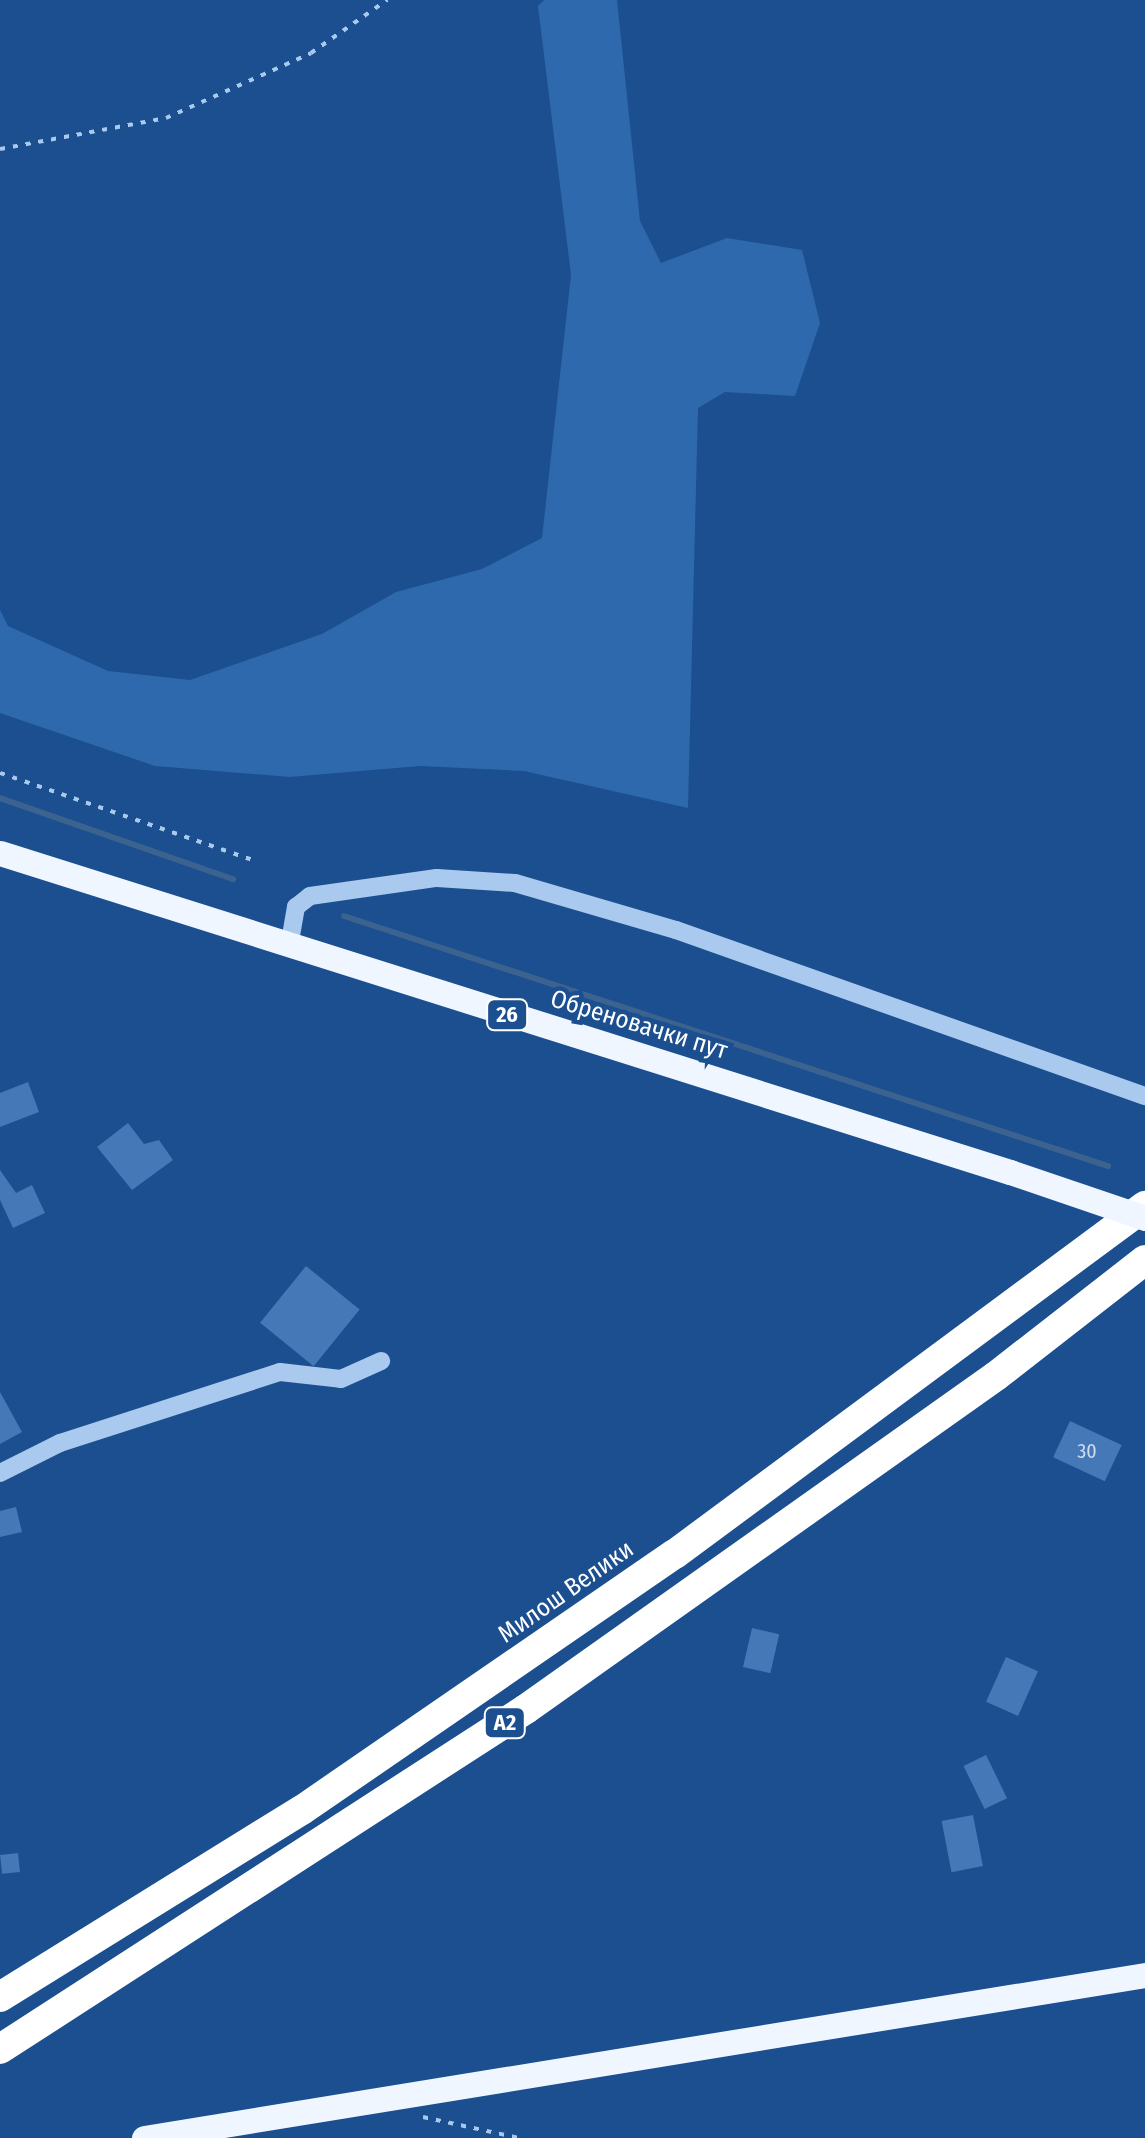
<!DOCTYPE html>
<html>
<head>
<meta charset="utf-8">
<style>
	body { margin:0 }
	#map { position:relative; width:1145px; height:2138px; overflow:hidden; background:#1b4f8f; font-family:"Fira Sans Condensed",sans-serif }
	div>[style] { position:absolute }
	.green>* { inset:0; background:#2e69ad }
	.stream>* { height:6px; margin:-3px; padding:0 3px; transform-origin:3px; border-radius:3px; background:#3c6290 }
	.building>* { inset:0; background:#4478b7; transform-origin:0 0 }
	.path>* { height:4px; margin-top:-2px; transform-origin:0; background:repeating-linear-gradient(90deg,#a9c9ee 0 5px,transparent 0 13px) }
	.minor>* { height:18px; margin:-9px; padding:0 9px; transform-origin:9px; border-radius:9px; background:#a9c9ee }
	.major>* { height:25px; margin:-12.5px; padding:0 12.5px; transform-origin:12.5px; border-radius:12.5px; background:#f0f6ff }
	.highway>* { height:30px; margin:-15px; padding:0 15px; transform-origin:15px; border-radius:15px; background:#fff }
	.major-bridge>* { height:25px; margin:-12.5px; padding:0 12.5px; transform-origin:12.5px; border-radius:12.5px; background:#f0f6ff }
	span { translate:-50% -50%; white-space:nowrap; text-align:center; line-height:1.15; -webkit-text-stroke:9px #1b4f8f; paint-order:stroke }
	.number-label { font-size:20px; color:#d0dded }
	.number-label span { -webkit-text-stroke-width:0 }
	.shield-label span { padding:2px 8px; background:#1b4f8f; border:2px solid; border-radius:8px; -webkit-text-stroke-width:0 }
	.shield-label { font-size:22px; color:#fff; font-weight:700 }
	.street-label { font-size:25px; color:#fff }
</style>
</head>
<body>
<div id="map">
	<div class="green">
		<i style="clip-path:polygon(544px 0,617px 0,640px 221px,661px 263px,727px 238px,802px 250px,820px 323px,795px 396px,725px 392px,698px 408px,688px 808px,524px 771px,420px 766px,290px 777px,155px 766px,0 713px,0 610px,8px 626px,108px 671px,190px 680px,322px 634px,396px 592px,482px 569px,542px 538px,571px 275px,538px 6px)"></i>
	</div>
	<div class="stream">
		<i style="left:0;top:798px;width:247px;rotate:19.2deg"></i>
		<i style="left:344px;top:916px;width:804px;rotate:18.12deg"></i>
	</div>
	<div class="building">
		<i style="clip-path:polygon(28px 1082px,39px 1112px,0 1127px,0 1093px)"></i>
		<i style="clip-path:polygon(128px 1123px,144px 1144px,159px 1140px,173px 1160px,132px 1190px,97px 1147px)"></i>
		<i style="clip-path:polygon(0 1170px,16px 1193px,32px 1185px,45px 1213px,13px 1228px,0 1200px)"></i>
		<i style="left:306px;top:1266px;width:69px;height:73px;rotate:39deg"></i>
		<i style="clip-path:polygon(0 1392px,22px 1432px,0 1444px)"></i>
		<i style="left:1070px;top:1421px;width:57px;height:40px;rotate:25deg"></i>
		<i style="clip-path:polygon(16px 1507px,22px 1532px,0 1537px,0 1511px)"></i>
		<i style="left:752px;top:1628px;width:28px;height:40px;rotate:13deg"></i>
		<i style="left:1006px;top:1657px;width:35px;height:49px;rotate:24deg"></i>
		<i style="left:986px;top:1755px;width:48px;height:25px;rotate:64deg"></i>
		<i style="left:973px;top:1815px;width:52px;height:32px;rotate:79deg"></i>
		<i style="left:18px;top:1853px;width:19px;height:18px;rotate:84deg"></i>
	</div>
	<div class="path">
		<i style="left:0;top:149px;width:169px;rotate:-10.6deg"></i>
		<i style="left:166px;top:118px;width:159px;rotate:-24.1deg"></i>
		<i style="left:311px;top:53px;width:93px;rotate:-34.9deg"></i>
		<i style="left:0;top:773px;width:268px;rotate:19deg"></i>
		<i style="left:423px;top:2117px;width:98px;rotate:12.3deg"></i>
	</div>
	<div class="minor">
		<i style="left:289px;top:947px;width:41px;rotate:-80.1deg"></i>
		<i style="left:296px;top:907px;width:18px;rotate:-38deg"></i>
		<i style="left:310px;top:896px;width:128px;rotate:-8.1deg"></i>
		<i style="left:437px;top:878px;width:78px;rotate:3.7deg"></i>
		<i style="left:515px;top:883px;width:168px;rotate:16.3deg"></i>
		<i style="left:676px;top:930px;width:498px;rotate:19.5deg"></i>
		<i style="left:0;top:1473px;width:67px;rotate:-26.6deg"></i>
		<i style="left:60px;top:1443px;width:231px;rotate:-17.9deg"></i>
		<i style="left:280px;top:1372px;width:61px;rotate:6.5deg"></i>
		<i style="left:341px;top:1379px;width:44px;rotate:-24.2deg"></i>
	</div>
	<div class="major">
		<i style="left:0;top:853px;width:1059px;rotate:17.53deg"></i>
		<i style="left:144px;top:2138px;width:1014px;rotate:-9.25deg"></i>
	</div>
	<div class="highway">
		<i style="left:0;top:1997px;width:355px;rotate:-31.8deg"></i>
		<i style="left:302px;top:1810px;width:452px;rotate:-34.5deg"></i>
		<i style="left:675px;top:1554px;width:585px;rotate:-36.52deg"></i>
		<i style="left:0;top:2049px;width:626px;rotate:-32.88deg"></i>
		<i style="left:526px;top:1709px;width:576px;rotate:-35.32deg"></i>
		<i style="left:996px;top:1376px;width:189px;rotate:-37.9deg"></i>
	</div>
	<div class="major-bridge">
		<i style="left:1010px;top:1172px;width:143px;rotate:18.8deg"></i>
	</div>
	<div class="number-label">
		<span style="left:1087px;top:1451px">30</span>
	</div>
	<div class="shield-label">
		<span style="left:507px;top:1015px">26</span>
		<span style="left:505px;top:1723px">A2</span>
	</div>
	<div class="street-label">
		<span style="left:639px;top:1025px;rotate:17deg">Обреновачки пут</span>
		<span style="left:566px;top:1592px;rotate:-35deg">Милош Велики</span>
	</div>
</div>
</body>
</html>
